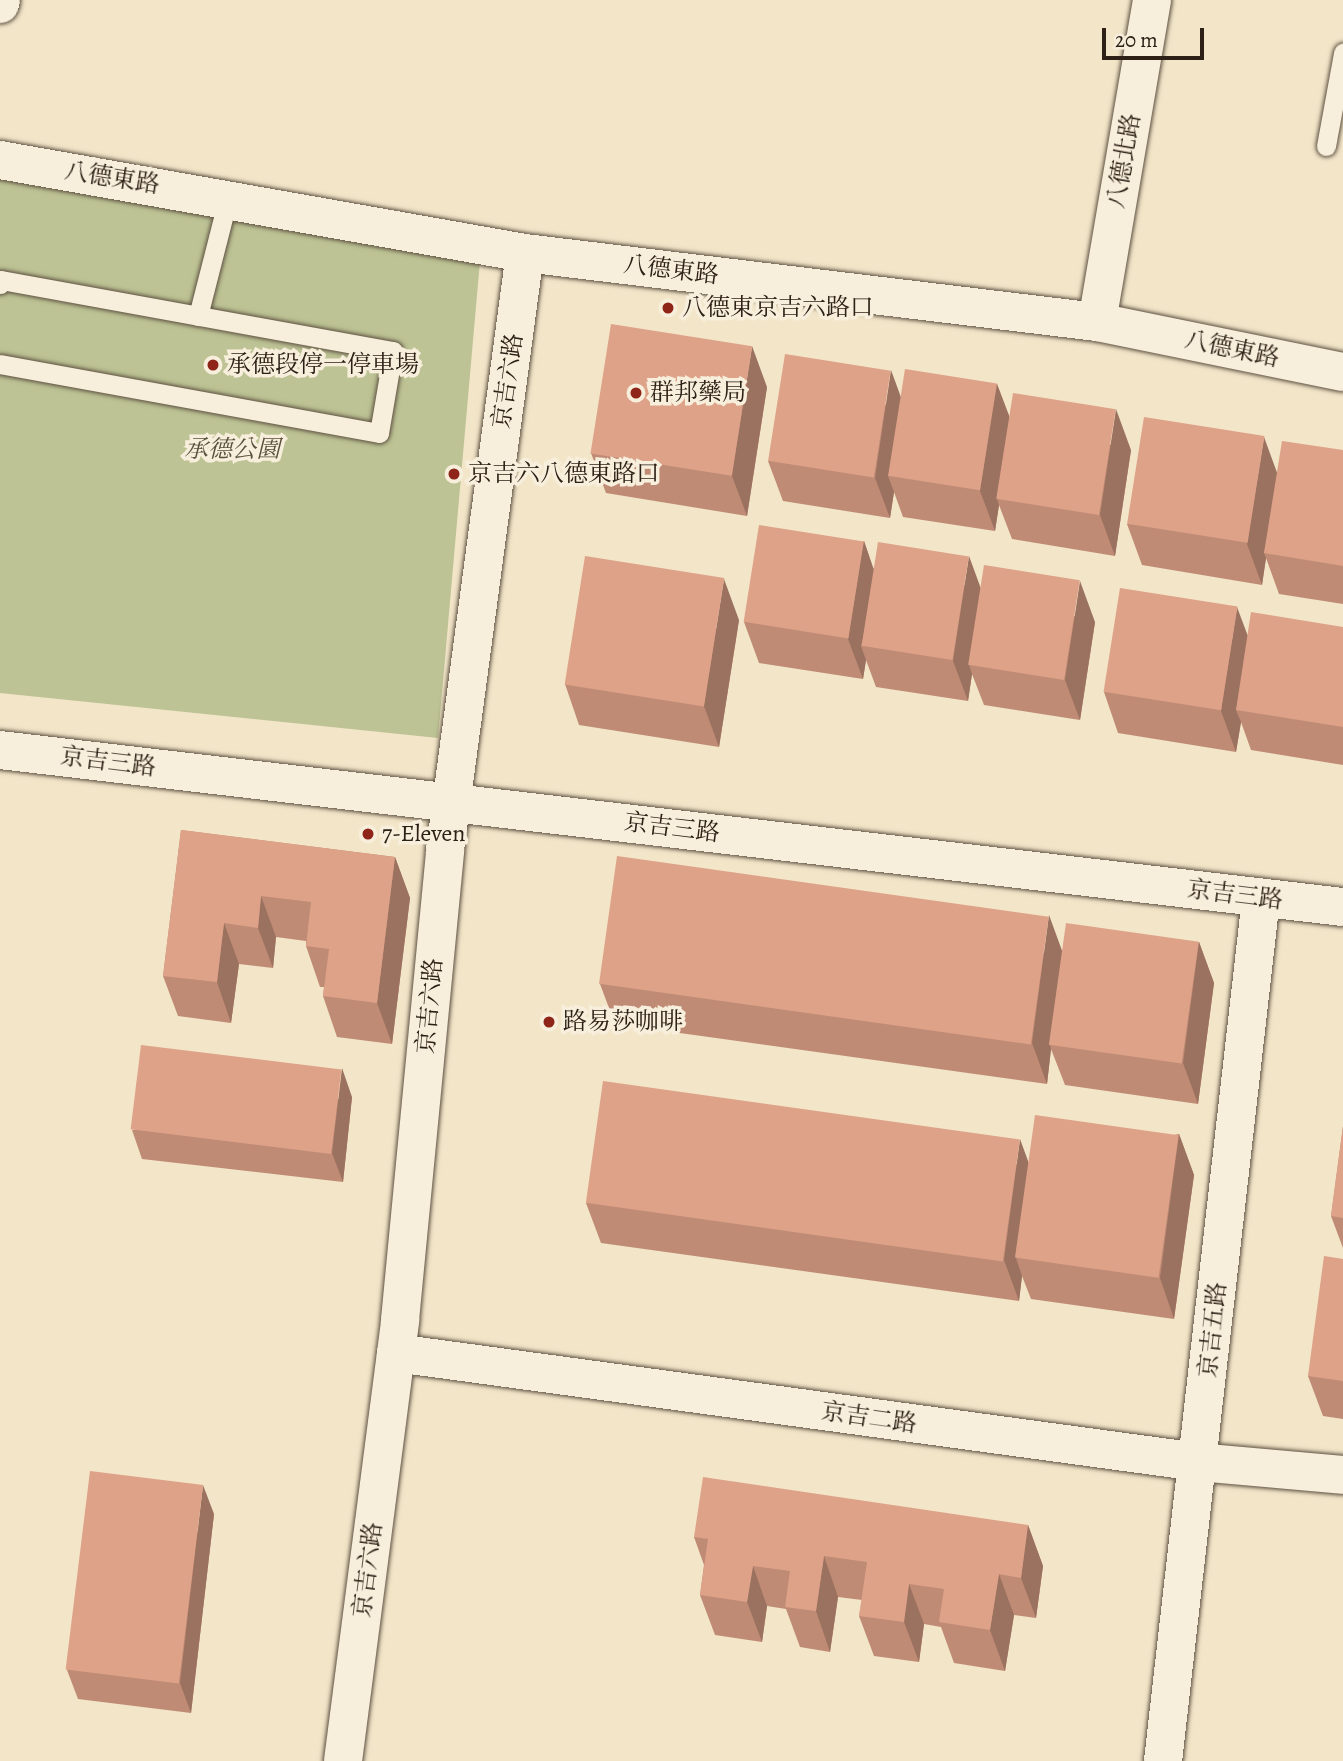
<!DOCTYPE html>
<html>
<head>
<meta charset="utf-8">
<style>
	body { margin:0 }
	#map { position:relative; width:1343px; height:1761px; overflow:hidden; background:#f2e5c8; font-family:Alegreya,"Noto Serif TC",serif }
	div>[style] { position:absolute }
	.green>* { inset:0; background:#bdc394 }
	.roads { filter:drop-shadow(0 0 2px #5e5142) drop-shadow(0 0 2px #5e5142) }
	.service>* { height:19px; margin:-9.5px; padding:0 9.5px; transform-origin:9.5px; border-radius:9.5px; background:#f7eedb }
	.minor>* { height:38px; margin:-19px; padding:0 19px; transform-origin:19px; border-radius:19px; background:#f7eedb }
	.wall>* { inset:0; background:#bf8b75 }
	.shaded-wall>* { inset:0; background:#9b715f }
	.building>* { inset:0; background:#dea288; transform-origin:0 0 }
	.dots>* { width:19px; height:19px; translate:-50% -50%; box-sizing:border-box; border:4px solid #f7eedb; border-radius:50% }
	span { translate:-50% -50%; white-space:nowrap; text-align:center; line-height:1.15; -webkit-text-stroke:7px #f7eedb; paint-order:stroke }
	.street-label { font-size:24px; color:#2d2016 }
	.poi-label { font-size:24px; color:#2d2016 }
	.left { translate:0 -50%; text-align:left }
	.park-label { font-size:24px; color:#58513c; font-style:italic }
	.scale { position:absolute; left:1102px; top:28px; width:102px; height:32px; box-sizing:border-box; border:4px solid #2d2016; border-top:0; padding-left:9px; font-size:21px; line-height:24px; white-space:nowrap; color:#2d2016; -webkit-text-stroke:5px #f7eedb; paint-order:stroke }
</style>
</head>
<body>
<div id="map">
	<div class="green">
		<i style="clip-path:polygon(0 172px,480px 261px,438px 738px,0 693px)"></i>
	</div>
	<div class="roads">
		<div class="service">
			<i style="left:1326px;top:146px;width:95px;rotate:-79.6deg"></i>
			<i style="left:0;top:284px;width:4px;rotate:-76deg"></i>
			<i style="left:1px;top:280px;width:398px;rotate:10.3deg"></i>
			<i style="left:393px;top:351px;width:83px;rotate:99.7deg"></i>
			<i style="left:379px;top:433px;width:385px;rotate:-169.7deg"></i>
			<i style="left:198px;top:316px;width:122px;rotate:-75.7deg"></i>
		</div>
		<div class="minor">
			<i style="left:0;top:4px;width:4px;rotate:-76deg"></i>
			<i style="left:0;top:160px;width:533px;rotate:10.05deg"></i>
			<i style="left:525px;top:253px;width:576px;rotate:6.88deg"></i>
			<i style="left:1097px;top:322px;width:251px;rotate:11.5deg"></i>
			<i style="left:1097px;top:322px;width:327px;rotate:-80.3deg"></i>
			<i style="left:0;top:750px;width:1352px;rotate:6.67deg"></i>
			<i style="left:396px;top:1353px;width:809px;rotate:7.74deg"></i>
			<i style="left:1198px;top:1462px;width:146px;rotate:5.1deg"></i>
			<i style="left:343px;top:1761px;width:445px;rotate:-82.6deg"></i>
			<i style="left:400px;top:1320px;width:472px;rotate:-84.5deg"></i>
			<i style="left:445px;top:850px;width:602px;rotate:-82.37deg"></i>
			<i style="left:1163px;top:1761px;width:869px;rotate:-83.52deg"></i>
		</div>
	</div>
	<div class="wall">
		<i style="clip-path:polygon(997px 384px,1010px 418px,1131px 450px,1115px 556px,1012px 539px,999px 505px,995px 531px,903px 517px,894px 492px,890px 518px,783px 501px,768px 461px,901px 397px)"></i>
		<i style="clip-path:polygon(767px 387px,747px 516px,606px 493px,591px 453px)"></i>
		<i style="clip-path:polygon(1343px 450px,1343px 604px,1279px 594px,1266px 558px,1262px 585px,1142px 565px,1127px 524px)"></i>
		<i style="clip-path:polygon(864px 541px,873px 568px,981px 588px,1095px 622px,1080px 720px,984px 705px,972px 674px,968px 701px,876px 687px,866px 660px,863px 679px,759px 663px,744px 622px)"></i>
		<i style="clip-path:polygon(739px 620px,719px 747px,579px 725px,565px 684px)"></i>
		<i style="clip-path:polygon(1343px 627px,1343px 765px,1251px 750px,1241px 722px,1236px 752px,1118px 733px,1104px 692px,1248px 635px)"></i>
		<i style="clip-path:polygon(181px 830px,395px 857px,410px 898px,392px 1044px,337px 1037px,323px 996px,324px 987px,320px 987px,306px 946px,306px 941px,276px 937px,273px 968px,239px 964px,231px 1023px,178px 1016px,163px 976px)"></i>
		<i style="clip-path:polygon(1199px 942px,1214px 983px,1198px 1104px,1065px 1085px,1051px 1049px,1047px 1084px,615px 1024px,600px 984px,1062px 952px)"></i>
		<i style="clip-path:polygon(352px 1097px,343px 1182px,142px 1159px,132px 1130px)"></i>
		<i style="clip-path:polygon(1343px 1126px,1343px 1248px,1331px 1216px)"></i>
		<i style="clip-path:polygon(1179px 1134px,1194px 1175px,1174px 1319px,1031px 1299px,1022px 1276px,1019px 1301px,601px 1243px,586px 1203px,1028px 1163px)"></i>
		<i style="clip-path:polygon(1343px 1259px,1343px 1419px,1323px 1416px,1308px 1376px)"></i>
		<i style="clip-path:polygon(214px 1514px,191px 1713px,78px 1699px,67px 1670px)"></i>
		<i style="clip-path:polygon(1028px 1525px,1043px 1566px,1036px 1618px,1014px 1615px,1005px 1671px,954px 1663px,941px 1627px,924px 1624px,919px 1662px,874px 1656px,859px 1616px,862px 1600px,838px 1597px,830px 1652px,800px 1647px,786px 1609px,767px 1606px,762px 1642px,715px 1635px,700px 1595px,704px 1565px,694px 1537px)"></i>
	</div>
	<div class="shaded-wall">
		<i style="clip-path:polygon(752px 346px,767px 387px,747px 516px,732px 476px)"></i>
		<i style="clip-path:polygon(891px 370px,906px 411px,888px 476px,894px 492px,890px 518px,875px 478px)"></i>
		<i style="clip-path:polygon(997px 384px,1012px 424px,997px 499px,999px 505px,995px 531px,980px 491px)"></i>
		<i style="clip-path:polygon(1116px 409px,1131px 450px,1115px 556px,1100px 515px)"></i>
		<i style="clip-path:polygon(1264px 437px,1279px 478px,1264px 553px,1266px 558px,1262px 585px,1247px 544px)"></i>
		<i style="clip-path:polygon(864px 541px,878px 582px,861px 646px,866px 660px,863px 679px,848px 639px)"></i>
		<i style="clip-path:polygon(969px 556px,984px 597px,969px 665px,972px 674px,968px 701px,953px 661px)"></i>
		<i style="clip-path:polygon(724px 579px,739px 620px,719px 747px,704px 706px)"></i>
		<i style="clip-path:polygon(1080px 581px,1095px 622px,1080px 720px,1065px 680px)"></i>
		<i style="clip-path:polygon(1237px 607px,1252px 647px,1236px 710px,1241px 722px,1236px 752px,1221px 711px)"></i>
		<i style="clip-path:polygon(395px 857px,410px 898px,392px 1044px,377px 1003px)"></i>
		<i style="clip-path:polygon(261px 896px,276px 937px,273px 968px,258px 928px)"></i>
		<i style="clip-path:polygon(1049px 915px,1064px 956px,1050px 1045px,1051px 1049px,1047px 1084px,1032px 1043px)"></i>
		<i style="clip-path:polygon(224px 923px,239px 964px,231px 1023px,217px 982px)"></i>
		<i style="clip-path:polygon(1199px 942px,1214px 983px,1198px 1104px,1183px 1063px)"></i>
		<i style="clip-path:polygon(342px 1068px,352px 1097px,343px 1182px,332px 1153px)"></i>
		<i style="clip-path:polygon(1179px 1134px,1194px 1175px,1174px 1319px,1160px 1278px)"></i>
		<i style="clip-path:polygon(1020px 1139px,1035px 1180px,1016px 1258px,1022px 1276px,1019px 1301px,1004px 1260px)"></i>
		<i style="clip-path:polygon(203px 1485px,214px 1514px,191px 1713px,180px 1683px)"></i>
		<i style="clip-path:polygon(1028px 1525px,1043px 1566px,1036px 1618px,1021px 1578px)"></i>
		<i style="clip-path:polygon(824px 1556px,838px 1597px,830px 1652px,816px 1611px)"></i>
		<i style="clip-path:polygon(753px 1566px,767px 1606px,762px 1642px,747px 1602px)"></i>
		<i style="clip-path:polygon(999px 1574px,1014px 1615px,1005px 1671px,990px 1630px)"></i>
		<i style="clip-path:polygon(909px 1584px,924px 1624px,919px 1662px,904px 1622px)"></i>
	</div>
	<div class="building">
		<i style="left:611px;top:324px;width:143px;height:131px;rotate:9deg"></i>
		<i style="left:785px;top:354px;width:107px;height:108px;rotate:9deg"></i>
		<i style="left:905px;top:369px;width:93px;height:108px;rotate:9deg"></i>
		<i style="left:1013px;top:393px;width:104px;height:107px;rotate:9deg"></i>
		<i style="left:1144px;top:417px;width:122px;height:108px;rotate:9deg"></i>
		<i style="clip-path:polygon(1282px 441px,1343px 450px,1343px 566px,1264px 553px)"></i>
		<i style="left:759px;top:525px;width:106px;height:98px;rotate:9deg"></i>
		<i style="left:878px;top:542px;width:92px;height:105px;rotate:9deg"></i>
		<i style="left:585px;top:556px;width:141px;height:130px;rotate:9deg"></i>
		<i style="left:984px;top:565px;width:97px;height:101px;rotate:9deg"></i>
		<i style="left:1120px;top:588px;width:119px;height:105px;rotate:9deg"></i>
		<i style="clip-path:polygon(1251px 612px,1343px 627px,1343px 727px,1236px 710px)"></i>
		<i style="clip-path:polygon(181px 830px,395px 857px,377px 1003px,323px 996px,329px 949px,306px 946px,311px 902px,261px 896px,258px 928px,224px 923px,217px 982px,163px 976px)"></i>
		<i style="left:617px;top:856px;width:436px;height:129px;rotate:8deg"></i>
		<i style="left:1066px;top:923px;width:134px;height:123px;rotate:8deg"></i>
		<i style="left:141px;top:1045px;width:202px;height:85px;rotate:7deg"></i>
		<i style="left:603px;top:1081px;width:421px;height:123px;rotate:8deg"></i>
		<i style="left:1035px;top:1115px;width:145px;height:144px;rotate:8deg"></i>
		<i style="clip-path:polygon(1343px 1126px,1343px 1218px,1331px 1216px)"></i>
		<i style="clip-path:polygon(1324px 1256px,1343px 1259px,1343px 1381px,1308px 1376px)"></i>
		<i style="left:90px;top:1471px;width:114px;height:200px;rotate:7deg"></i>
		<i style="clip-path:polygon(703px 1477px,1028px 1525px,1021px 1578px,999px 1574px,990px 1630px,939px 1622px,944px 1589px,909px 1584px,904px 1622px,859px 1616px,867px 1562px,824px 1556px,816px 1611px,785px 1607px,790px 1571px,753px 1566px,747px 1602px,700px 1595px,708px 1539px,694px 1537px)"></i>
	</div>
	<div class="dots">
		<i style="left:668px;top:308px;background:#8f2418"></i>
		<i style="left:213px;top:365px;background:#8f2418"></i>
		<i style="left:636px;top:393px;background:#8f2418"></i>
		<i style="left:454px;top:474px;background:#8f2418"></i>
		<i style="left:368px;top:834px;background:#8f2418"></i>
		<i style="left:549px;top:1022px;background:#8f2418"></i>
	</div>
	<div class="street-label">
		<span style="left:1124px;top:161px;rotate:-80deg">八德北路</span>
		<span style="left:112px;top:178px;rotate:9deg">八德東路</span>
		<span style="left:671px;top:270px;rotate:7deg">八德東路</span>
		<span style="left:1232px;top:349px;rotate:12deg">八德東路</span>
		<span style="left:508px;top:381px;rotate:-82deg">京吉六路</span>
		<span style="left:108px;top:762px;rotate:7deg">京吉三路</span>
		<span style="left:672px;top:828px;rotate:7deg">京吉三路</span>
		<span style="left:1235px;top:895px;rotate:7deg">京吉三路</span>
		<span style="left:430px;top:1006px;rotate:-85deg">京吉六路</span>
		<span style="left:1213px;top:1330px;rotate:-84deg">京吉五路</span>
		<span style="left:869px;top:1418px;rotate:8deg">京吉二路</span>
		<span style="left:368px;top:1570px;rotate:-83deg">京吉六路</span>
	</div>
	<div class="poi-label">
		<span class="left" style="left:682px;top:308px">八德東京吉六路口</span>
		<span class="left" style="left:227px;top:365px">承德段停一停車場</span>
		<span class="left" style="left:650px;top:393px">群邦藥局</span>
		<span class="left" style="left:468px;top:474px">京吉六八德東路口</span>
		<span class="left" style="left:382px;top:834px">7-Eleven</span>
		<span class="left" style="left:563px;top:1022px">路易莎咖啡</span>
	</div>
	<div class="park-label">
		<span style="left:232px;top:450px">承德公園</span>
	</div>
	<div class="scale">20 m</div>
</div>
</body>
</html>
